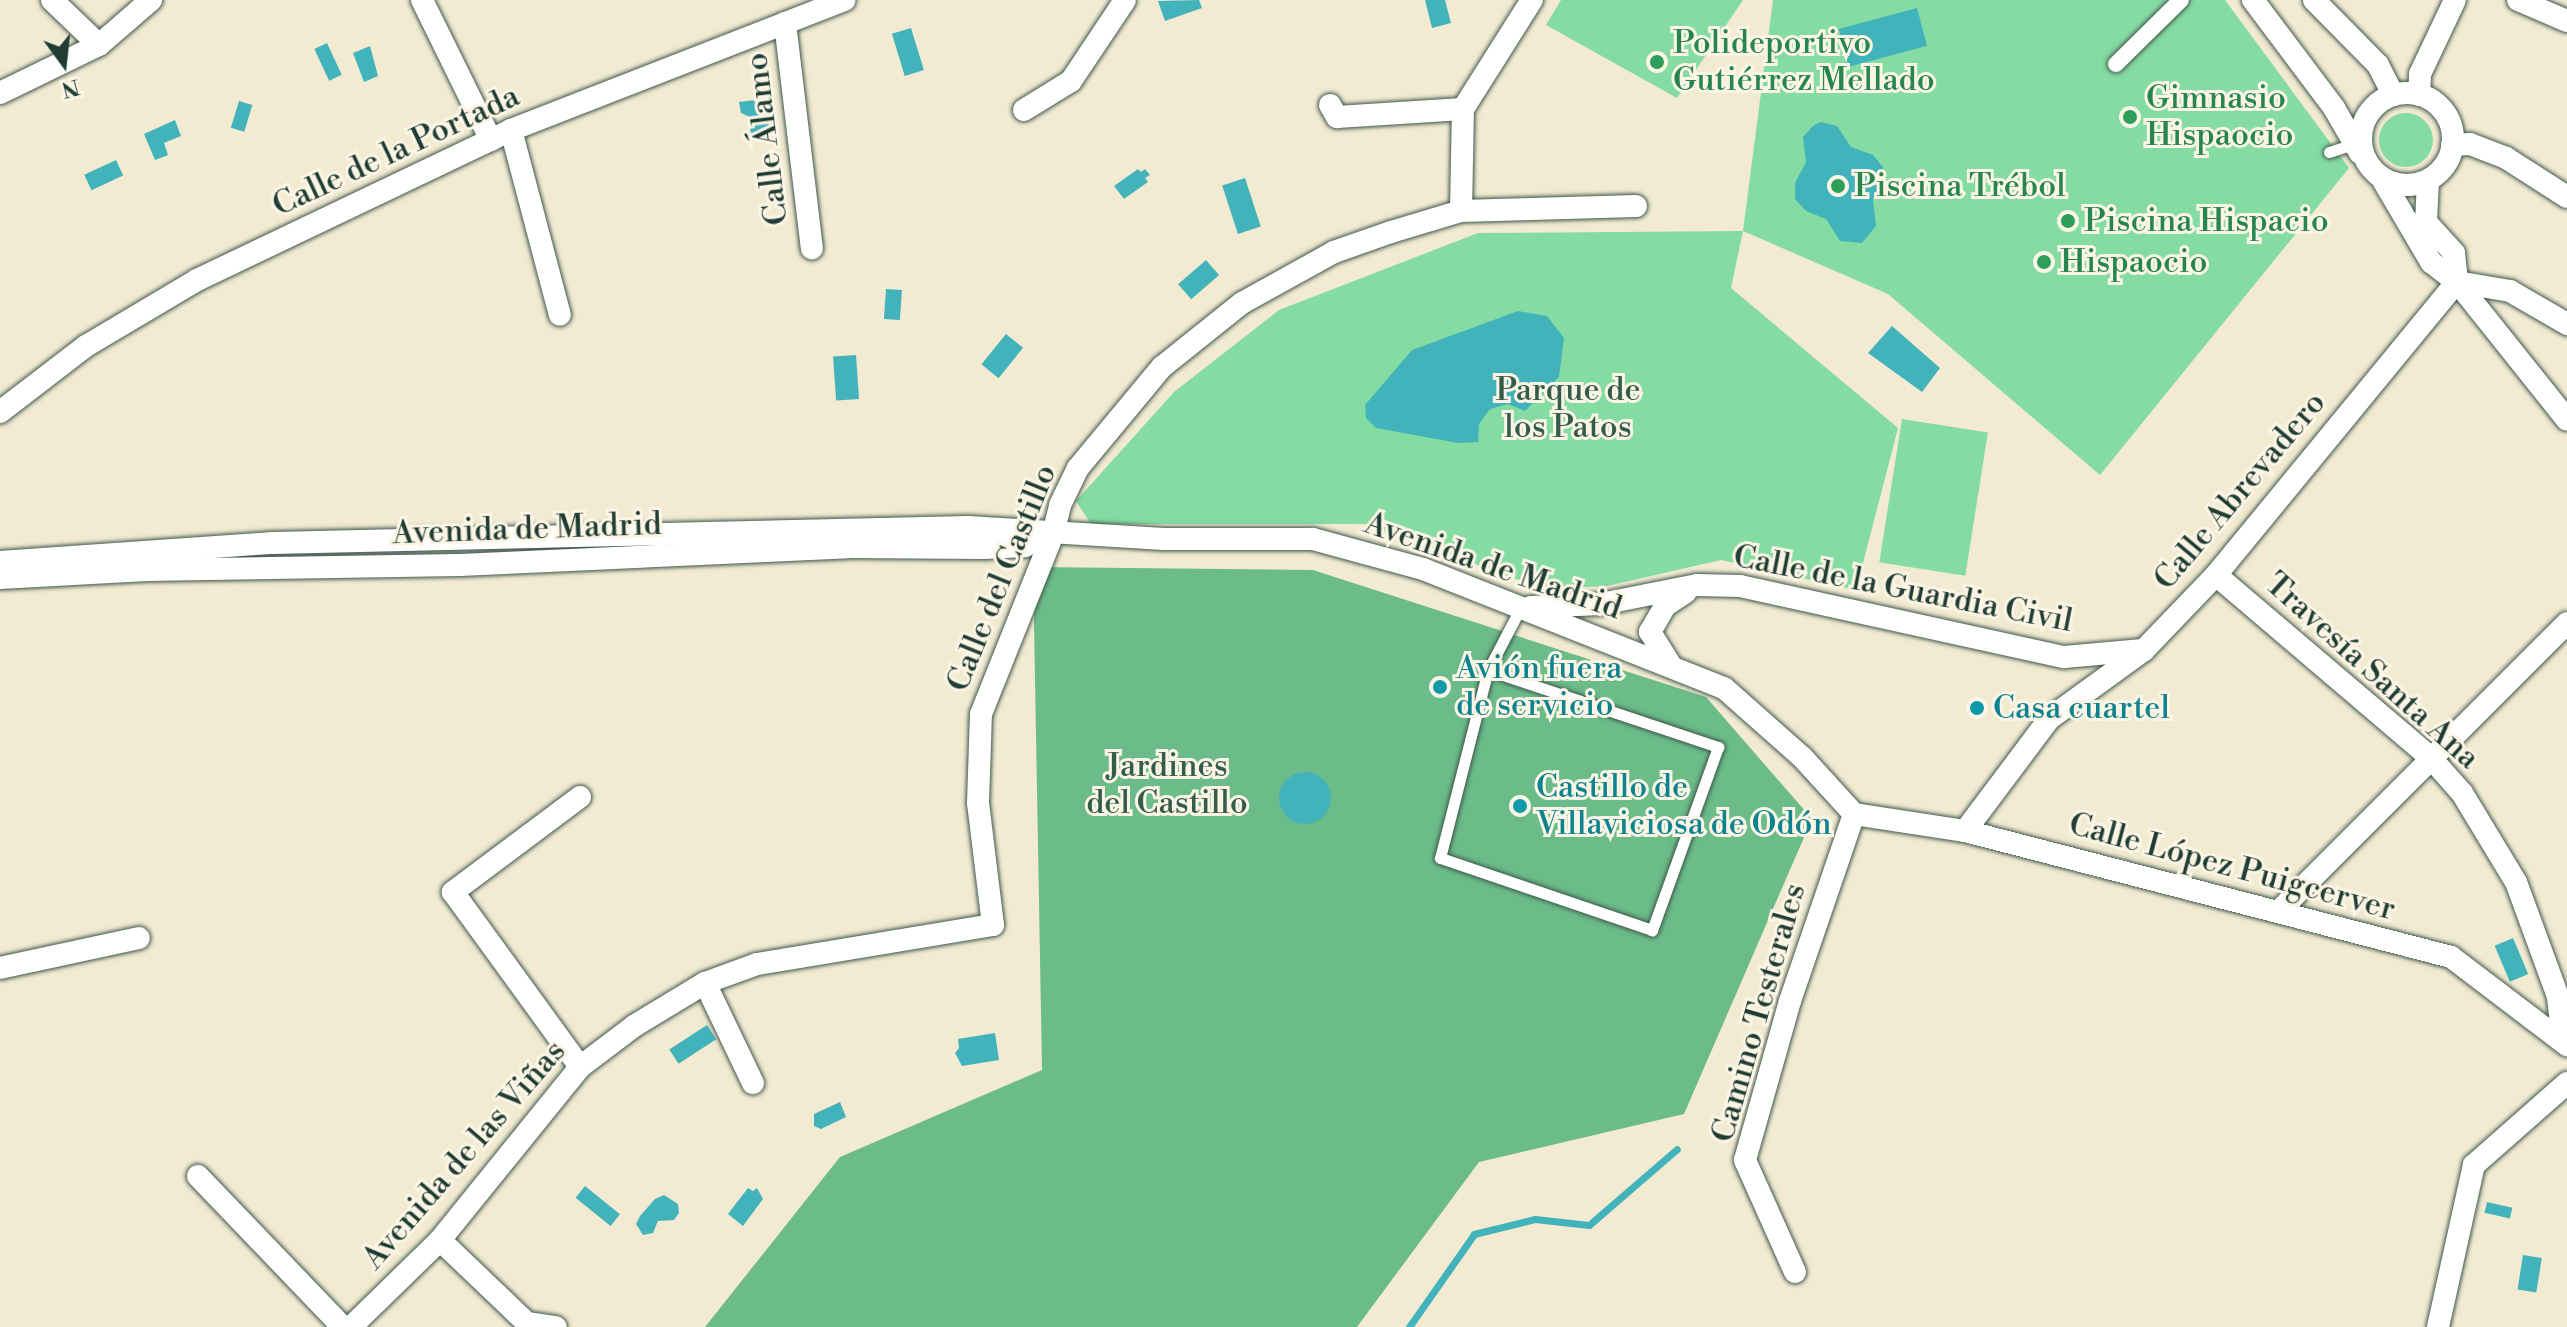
<!DOCTYPE html>
<html>
<head>
<meta charset="utf-8">
<style>
	body { margin:0 }
	#map { position:relative; width:2567px; height:1327px; overflow:hidden; background:#f2ebd2; font-family:"Libre Bodoni",serif }
	div>[style] { position:absolute }
	.green>* { inset:0; background:#84dca2; transform-origin:0 0 }
	.round { border-radius:50% }
	.forest>* { inset:0; background:#6bbc88 }
	.water>* { inset:0; background:#43b3bb; transform-origin:0 0 }
	.stream>* { height:7px; margin:-3.5px; padding:0 3.5px; transform-origin:3.5px; border-radius:3.5px; background:#43b3bb }
	.roads { filter:drop-shadow(0 0 2px #3f574c) drop-shadow(0 0 2px #3f574c) }
	.service>* { height:11px; margin:-5.5px; padding:0 5.5px; transform-origin:5.5px; border-radius:5.5px; background:#fff }
	.pedestrian>* { height:16px; margin:-8px; padding:0 8px; transform-origin:8px; border-radius:8px; background:#fff }
	.minor>* { height:22px; margin:-11px; padding:0 11px; transform-origin:11px; border-radius:11px; background:#fff }
	.minor>.ring { margin:-11px; padding:0; box-sizing:content-box; background:none; border:22px solid #fff; border-radius:50% }
	.dots>* { width:22px; height:22px; translate:-50% -50%; box-sizing:border-box; border:4px solid #fcf5e5; border-radius:50% }
	span { translate:-50% -50%; white-space:nowrap; text-align:center; line-height:1.15; -webkit-text-stroke:6px #fcf5e5; paint-order:stroke }
	.leisure-label { font-size:32px; color:#27864d }
	.left { translate:0 -50%; text-align:left }
	.street-label { font-size:32px; color:#1f3d34 }
	.park-label { font-size:32px; color:#335d4a }
	.culture-label { font-size:32px; color:#0d838f }
	.north { position:absolute; left:24px; top:24px; width:80px; height:80px; -webkit-text-stroke:6px #fcf5e5; paint-order:stroke; rotate:165deg; font-size:22px; font-weight:700; line-height:32px; text-align:center; color:#1f3d34 }
	.north::after { content:''; display:block; margin:auto; width:28px; height:36px; background:#1f3d34; clip-path:polygon(50% 0,100% 100%,50% 72%,0 100%) }
</style>
</head>
<body>
<div id="map">
	<div class="green">
		<i style="clip-path:polygon(1561px 0,1743px 0,1677px 98px,1546px 25px)"></i>
		<i style="clip-path:polygon(1773px 0,2225px 0,2349px 168px,2100px 475px,1888px 294px,1743px 231px,1731px 288px,1898px 428px,1856px 590px,1721px 560px,1607px 586px,1543px 589px,1365px 524px,1091px 524px,1076px 501px,1174px 392px,1279px 310px,1478px 233px,1743px 231px)"></i>
		<i class="round" style="left:2379px;top:113px;width:54px;height:54px"></i>
		<i style="left:1902px;top:419px;width:87px;height:145px;rotate:9deg"></i>
	</div>
	<div class="forest">
		<i style="clip-path:polygon(1033px 567px,1313px 570px,1706px 697px,1812px 819px,1684px 1114px,1479px 1162px,1357px 1327px,705px 1327px,840px 1157px,1042px 1070px)"></i>
	</div>
	<div class="water">
		<i style="clip-path:polygon(1199px 0,1202px 8px,1165px 21px,1158px 1px)"></i>
		<i style="clip-path:polygon(1425px 0,1445px 0,1451px 23px,1432px 28px)"></i>
		<i style="left:1917px;top:8px;width:39px;height:81px;rotate:75deg"></i>
		<i style="left:911px;top:28px;width:44px;height:20px;rotate:73deg"></i>
		<i style="left:327px;top:43px;width:35px;height:14px;rotate:65deg"></i>
		<i style="clip-path:polygon(370px 46px,378px 76px,364px 82px,353px 53px)"></i>
		<i style="clip-path:polygon(765px 99px,770px 131px,751px 134px,748px 116px,741px 113px,739px 102px)"></i>
		<i style="left:239px;top:101px;width:14px;height:28px;rotate:17deg"></i>
		<i style="clip-path:polygon(175px 120px,181px 136px,164px 143px,168px 155px,155px 160px,144px 134px)"></i>
		<i style="clip-path:polygon(1821px 122px,1837px 126px,1851px 147px,1873px 155px,1883px 167px,1884px 182px,1873px 199px,1876px 226px,1862px 243px,1840px 241px,1826px 219px,1806px 211px,1795px 199px,1795px 183px,1806px 162px,1803px 137px,1814px 125px)"></i>
		<i style="left:116px;top:160px;width:17px;height:35px;rotate:65deg"></i>
		<i style="clip-path:polygon(1138px 169px,1141px 172px,1145px 169px,1150px 175px,1145px 178px,1148px 182px,1124px 199px,1114px 186px)"></i>
		<i style="left:1245px;top:178px;width:51px;height:24px;rotate:72deg"></i>
		<i style="left:1206px;top:260px;width:20px;height:37px;rotate:49deg"></i>
		<i style="left:886px;top:289px;width:16px;height:30px;rotate:4deg"></i>
		<i style="clip-path:polygon(1518px 311px,1547px 316px,1564px 338px,1559px 377px,1525px 411px,1508px 404px,1490px 409px,1479px 424px,1478px 442px,1458px 443px,1376px 428px,1366px 418px,1365px 405px,1412px 350px)"></i>
		<i style="clip-path:polygon(1892px 326px,1940px 368px,1922px 392px,1868px 353px)"></i>
		<i style="left:1006px;top:334px;width:22px;height:39px;rotate:39deg"></i>
		<i style="left:856px;top:355px;width:44px;height:23px;rotate:86deg"></i>
		<i class="round" style="left:1279px;top:772px;width:52px;height:52px"></i>
		<i style="left:2513px;top:938px;width:39px;height:20px;rotate:67deg"></i>
		<i style="left:707px;top:1025px;width:17px;height:45px;rotate:57deg"></i>
		<i style="clip-path:polygon(995px 1033px,999px 1060px,962px 1066px,955px 1053px,959px 1048px,958px 1039px)"></i>
		<i style="clip-path:polygon(840px 1102px,846px 1117px,821px 1129px,814px 1126px,814px 1114px)"></i>
		<i style="left:585px;top:1186px;width:45px;height:15px;rotate:39deg"></i>
		<i style="clip-path:polygon(748px 1188px,753px 1191px,757px 1188px,763px 1199px,743px 1226px,728px 1214px)"></i>
		<i style="clip-path:polygon(664px 1195px,678px 1204px,679px 1213px,674px 1220px,658px 1221px,653px 1233px,643px 1235px,636px 1224px,640px 1216px,655px 1199px)"></i>
		<i style="left:2487px;top:1202px;width:26px;height:11px;rotate:13deg"></i>
		<i style="left:2523px;top:1255px;width:19px;height:35px;rotate:9deg"></i>
	</div>
	<div class="stream">
		<i style="left:1409px;top:1327px;width:113px;rotate:-55deg"></i>
		<i style="left:1474px;top:1234px;width:63px;rotate:-13.8deg"></i>
		<i style="left:1535px;top:1219px;width:54px;rotate:6.3deg"></i>
		<i style="left:1589px;top:1225px;width:116px;rotate:-40.8deg"></i>
	</div>
	<div class="roads">
		<div class="service">
			<i style="left:2329px;top:152px;width:26px;rotate:-18deg"></i>
			<i style="left:1488px;top:670px;width:243px;rotate:18.5deg"></i>
			<i style="left:1718px;top:747px;width:195px;rotate:109.8deg"></i>
			<i style="left:1652px;top:930px;width:224px;rotate:-161.2deg"></i>
			<i style="left:1440px;top:858px;width:194px;rotate:-75.7deg"></i>
			<i style="left:1488px;top:670px;width:71px;rotate:-62.4deg"></i>
		</div>
		<div class="pedestrian">
			<i style="left:2116px;top:64px;width:91px;rotate:-44.6deg"></i>
		</div>
		<div class="minor">
			<i style="left:52px;top:0;width:65px;rotate:43.8deg"></i>
			<i style="left:422px;top:0;width:156px;rotate:63.8deg"></i>
			<i style="left:2253px;top:0;width:135px;rotate:53.1deg"></i>
			<i style="left:2334px;top:108px;width:52px;rotate:60deg"></i>
			<i style="left:2314px;top:0;width:91px;rotate:45.4deg"></i>
			<i style="left:2378px;top:65px;width:34px;rotate:63deg"></i>
			<i style="left:2518px;top:0;width:53px;rotate:23.2deg"></i>
			<i style="left:785px;top:23px;width:227px;rotate:83.2deg"></i>
			<i style="left:0;top:93px;width:110px;rotate:-25.9deg"></i>
			<i style="left:99px;top:45px;width:69px;rotate:-40.9deg"></i>
			<i class="ring" style="left:2361px;top:93px;width:70px;height:70px"></i>
			<i style="left:2419px;top:95px;width:21px;rotate:-87deg"></i>
			<i style="left:2420px;top:74px;width:82px;rotate:-64.7deg"></i>
			<i style="left:1330px;top:105px;width:14px;rotate:60deg"></i>
			<i style="left:1337px;top:117px;width:126px;rotate:-3.6deg"></i>
			<i style="left:1024px;top:110px;width:55px;rotate:-31.7deg"></i>
			<i style="left:1071px;top:81px;width:97px;rotate:-56.3deg"></i>
			<i style="left:511px;top:130px;width:191px;rotate:75.2deg"></i>
			<i style="left:2452px;top:145px;width:18px;rotate:-3deg"></i>
			<i style="left:2470px;top:144px;width:39px;rotate:21deg"></i>
			<i style="left:2506px;top:158px;width:72px;rotate:32.6deg"></i>
			<i style="left:2381px;top:177px;width:99px;rotate:59.5deg"></i>
			<i style="left:2431px;top:262px;width:33px;rotate:38deg"></i>
			<i style="left:2457px;top:282px;width:54px;rotate:9.6deg"></i>
			<i style="left:2510px;top:291px;width:66px;rotate:30.1deg"></i>
			<i style="left:2428px;top:180px;width:42px;rotate:92.7deg"></i>
			<i style="left:2426px;top:222px;width:42px;rotate:47.9deg"></i>
			<i style="left:2454px;top:253px;width:29px;rotate:84deg"></i>
			<i style="left:2457px;top:282px;width:176px;rotate:51.4deg"></i>
			<i style="left:1461px;top:211px;width:102px;rotate:-88.9deg"></i>
			<i style="left:1463px;top:109px;width:129px;rotate:-57.7deg"></i>
			<i style="left:0;top:412px;width:108px;rotate:-37.5deg"></i>
			<i style="left:86px;top:346px;width:129px;rotate:-30.7deg"></i>
			<i style="left:197px;top:280px;width:348px;rotate:-25.5deg"></i>
			<i style="left:511px;top:130px;width:358px;rotate:-21.3deg"></i>
			<i style="left:0;top:562px;width:274px;rotate:-4deg"></i>
			<i style="left:273px;top:543px;width:695px;rotate:-1.32deg"></i>
			<i style="left:968px;top:527px;width:196px;rotate:3.5deg"></i>
			<i style="left:1164px;top:539px;width:149px"></i>
			<i style="left:1313px;top:539px;width:114px;rotate:15.3deg"></i>
			<i style="left:1423px;top:569px;width:324px;rotate:21.6deg"></i>
			<i style="left:1724px;top:688px;width:104px;rotate:41.5deg"></i>
			<i style="left:1802px;top:757px;width:77px;rotate:47.6deg"></i>
			<i style="left:2216px;top:575px;width:281px;rotate:40.4deg"></i>
			<i style="left:2430px;top:757px;width:48px;rotate:48.4deg"></i>
			<i style="left:2462px;top:793px;width:104px;rotate:58.8deg"></i>
			<i style="left:2516px;top:882px;width:122px;rotate:69.9deg"></i>
			<i style="left:2558px;top:997px;width:45px;rotate:83.7deg"></i>
			<i style="left:0;top:578px;width:147px;rotate:-3.1deg"></i>
			<i style="left:147px;top:570px;width:313px;rotate:-0.9deg"></i>
			<i style="left:460px;top:565px;width:389px;rotate:-2.6deg"></i>
			<i style="left:849px;top:547px;width:135px;rotate:0.4deg"></i>
			<i style="left:984px;top:548px;width:41px;rotate:-2.8deg"></i>
			<i style="left:1025px;top:546px;width:30px;rotate:-24deg"></i>
			<i style="left:1531px;top:607px;width:70px;rotate:-2.5deg"></i>
			<i style="left:1601px;top:604px;width:98px;rotate:-11.2deg"></i>
			<i style="left:1697px;top:585px;width:43px;rotate:1.3deg"></i>
			<i style="left:1740px;top:586px;width:332px;rotate:12.4deg"></i>
			<i style="left:2064px;top:657px;width:79px;rotate:-5.1deg"></i>
			<i style="left:1670px;top:664px;width:38px;rotate:-122deg"></i>
			<i style="left:1650px;top:632px;width:30px;rotate:-60deg"></i>
			<i style="left:1665px;top:606px;width:25px;rotate:-34deg"></i>
			<i style="left:580px;top:797px;width:159px;rotate:143.2deg"></i>
			<i style="left:453px;top:892px;width:216px;rotate:54deg"></i>
			<i style="left:1854px;top:814px;width:112px;rotate:8.7deg"></i>
			<i style="left:1965px;top:831px;width:502px;rotate:14.53deg"></i>
			<i style="left:2451px;top:957px;width:146px;rotate:37.2deg"></i>
			<i style="left:1965px;top:831px;width:140px;rotate:-53.1deg"></i>
			<i style="left:2049px;top:719px;width:117px;rotate:-36deg"></i>
			<i style="left:2144px;top:650px;width:104px;rotate:-46.2deg"></i>
			<i style="left:2216px;top:575px;width:379px;rotate:-50.6deg"></i>
			<i style="left:2279px;top:911px;width:407px;rotate:-45deg"></i>
			<i style="left:0;top:968px;width:142px;rotate:-12.2deg"></i>
			<i style="left:705px;top:983px;width:111px;rotate:64.4deg"></i>
			<i style="left:198px;top:1176px;width:209px;rotate:46.2deg"></i>
			<i style="left:440px;top:1240px;width:120px;rotate:43.7deg"></i>
			<i style="left:527px;top:1323px;width:29px;rotate:8deg"></i>
			<i style="left:1795px;top:1272px;width:123px;rotate:-114.1deg"></i>
			<i style="left:1745px;top:1160px;width:165px;rotate:-74.2deg"></i>
			<i style="left:1790px;top:1001px;width:198px;rotate:-71.1deg"></i>
			<i style="left:351px;top:1327px;width:124px;rotate:-44.3deg"></i>
			<i style="left:440px;top:1240px;width:223px;rotate:-51deg"></i>
			<i style="left:580px;top:1067px;width:68px;rotate:-37.2deg"></i>
			<i style="left:634px;top:1026px;width:83px;rotate:-31.2deg"></i>
			<i style="left:705px;top:983px;width:55px;rotate:-20.1deg"></i>
			<i style="left:757px;top:964px;width:239px;rotate:-9.4deg"></i>
			<i style="left:993px;top:925px;width:123px;rotate:-97deg"></i>
			<i style="left:978px;top:803px;width:89px;rotate:-88.1deg"></i>
			<i style="left:981px;top:714px;width:194px;rotate:-68.2deg"></i>
			<i style="left:1053px;top:534px;width:30px;rotate:-76deg"></i>
			<i style="left:1060px;top:505px;width:41px;rotate:-64.1deg"></i>
			<i style="left:1078px;top:468px;width:131px;rotate:-50.3deg"></i>
			<i style="left:1162px;top:367px;width:102px;rotate:-38.7deg"></i>
			<i style="left:1242px;top:303px;width:105px;rotate:-29deg"></i>
			<i style="left:1334px;top:252px;width:60px;rotate:-19.3deg"></i>
			<i style="left:1391px;top:232px;width:73px;rotate:-16.7deg"></i>
			<i style="left:1461px;top:211px;width:175px;rotate:-1.6deg"></i>
			<i style="left:2438px;top:1327px;width:166px;rotate:-77.5deg"></i>
			<i style="left:2474px;top:1165px;width:124px;rotate:-41.4deg"></i>
		</div>
	</div>
	<div class="dots">
		<i style="left:1657px;top:62px;background:#2e9e5b"></i>
		<i style="left:2130px;top:117px;background:#2e9e5b"></i>
		<i style="left:1838px;top:186px;background:#2e9e5b"></i>
		<i style="left:2068px;top:221px;background:#2e9e5b"></i>
		<i style="left:2044px;top:262px;background:#2e9e5b"></i>
		<i style="left:1440px;top:687px;background:#0f9aa8"></i>
		<i style="left:1977px;top:708px;background:#0f9aa8"></i>
		<i style="left:1520px;top:806px;background:#0f9aa8"></i>
	</div>
	<div class="leisure-label">
		<span class="left" style="left:1673px;top:62px">Polideportivo<br>Gutiérrez Mellado</span>
		<span class="left" style="left:2146px;top:117px">Gimnasio<br>Hispaocio</span>
		<span class="left" style="left:1854px;top:186px">Piscina Trébol</span>
		<span class="left" style="left:2084px;top:221px">Piscina Hispacio</span>
		<span class="left" style="left:2060px;top:262px">Hispaocio</span>
	</div>
	<div class="street-label">
		<span style="left:767px;top:139px;rotate:-97deg">Calle Álamo</span>
		<span style="left:396px;top:151px;rotate:-25deg">Calle de la Portada</span>
		<span style="left:2240px;top:491px;rotate:-50deg">Calle Abrevadero</span>
		<span style="left:527px;top:529px;rotate:-2deg">Avenida de Madrid</span>
		<span style="left:1493px;top:566px;rotate:19deg">Avenida de Madrid</span>
		<span style="left:1002px;top:578px;rotate:-68deg">Calle del Castillo</span>
		<span style="left:1903px;top:589px;rotate:11deg">Calle de la Guardia Civil</span>
		<span style="left:2372px;top:671px;rotate:42deg">Travesía Santa Ana</span>
		<span style="left:2232px;top:867px;rotate:15deg">Calle López Puigcerver</span>
		<span style="left:1759px;top:1013px;rotate:-74deg">Camino Testerales</span>
		<span style="left:464px;top:1155px;rotate:-49deg">Avenida de las Viñas</span>
	</div>
	<div class="park-label">
		<span style="left:1568px;top:409px">Parque de<br>los Patos</span>
		<span style="left:1167px;top:785px">Jardines<br>del Castillo</span>
	</div>
	<div class="culture-label">
		<span class="left" style="left:1456px;top:687px">Avión fuera<br>de servicio</span>
		<span class="left" style="left:1993px;top:708px">Casa cuartel</span>
		<span class="left" style="left:1536px;top:806px">Castillo de<br>Villaviciosa de Odón</span>
	</div>
	<div class="north">N</div>
</div>
</body>
</html>
